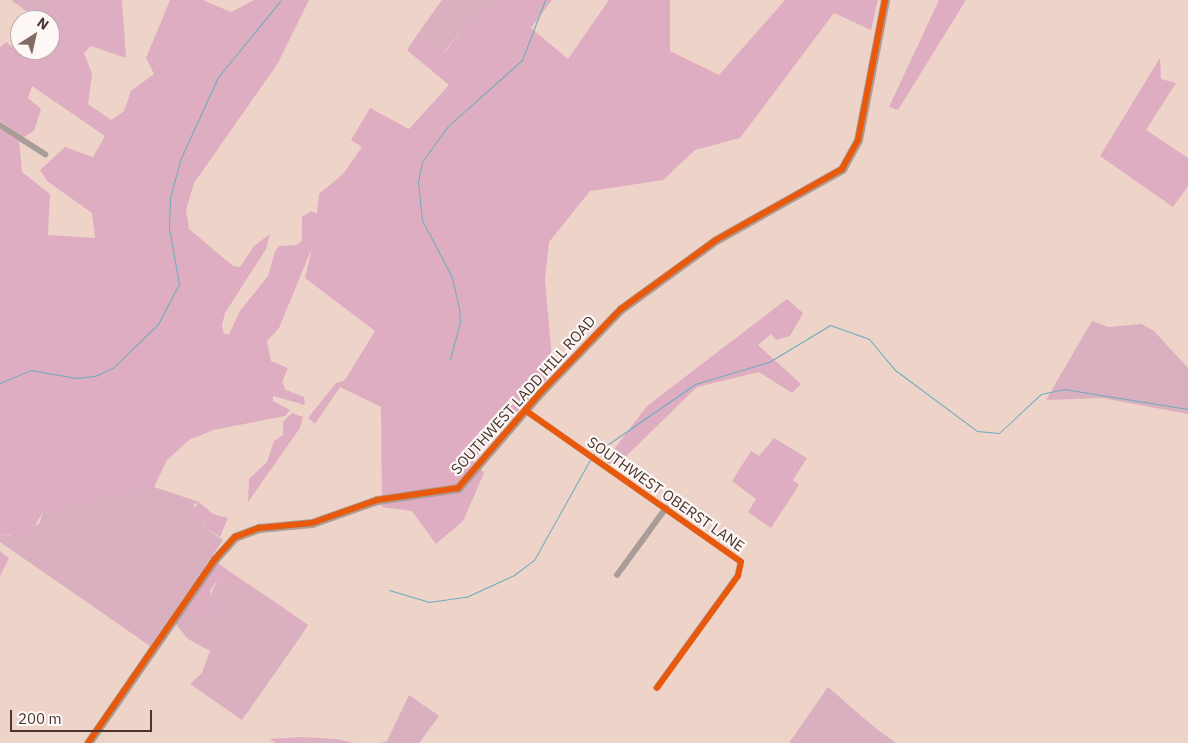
<!DOCTYPE html>
<html>
<head>
<meta charset="utf-8">
<style>
	body { margin:0 }
	#map { position:relative; width:1188px; height:743px; overflow:hidden; background:#eed3c9; font-family:"IBM Plex Sans",sans-serif }
	div>[style] { position:absolute }
	.green>* { inset:0; background:#daafbf }
	.forest>* { inset:0; background:#dfadc1 }
	.stream>* { height:1px; margin:-0.5px; padding:0 0.5px; transform-origin:0.5px; border-radius:0.5px; background:#6bacbd }
	.street>* { height:5.5px; margin:-2.75px; padding:0 2.75px; transform-origin:2.75px; border-radius:2.75px; background:#a99d98 }
	.secondary>* { height:9px; margin:-4.5px; padding:0 4.5px; transform-origin:4.5px; border-radius:4.5px; background:#ab9c96 }
	.cycleway>* { height:6px; margin:-3px; padding:0 3px; transform-origin:3px; border-radius:3px; background:#e8590c }
	span { translate:-50% -50%; white-space:nowrap; text-align:center; line-height:1.15; -webkit-text-stroke:4.5px #fdf8f6; paint-order:stroke }
	.street-label { font-size:15px; color:#49352e }
	.north { position:absolute; left:10px; top:10px; width:50px; height:50px; box-sizing:border-box; background:#fdf8f6; border:1px solid #b5aaa6; border-radius:50%; rotate:35deg; font-size:14px; font-weight:700; line-height:20px; text-align:center; color:#49352e }
	.north::after { content:''; display:block; margin:auto; width:18px; height:22px; background:#836c64; clip-path:polygon(50% 0,100% 100%,50% 72%,0 100%) }
	.scale { position:absolute; left:10px; top:710px; width:142px; height:22px; box-sizing:border-box; border:2px solid #49352e; border-top:0; padding-left:6px; font-size:15px; line-height:18px; white-space:nowrap; color:#49352e; -webkit-text-stroke:4px #fdf8f6; paint-order:stroke }
</style>
</head>
<body>
<div id="map">
	<div class="green">
		<i style="clip-path:polygon(11px 0,47px 0,36px 18px)"></i>
		<i style="clip-path:polygon(442px 0,501px 0,468px 23px,443px 53px,419px 32px)"></i>
		<i style="clip-path:polygon(1092px 321px,1109px 327px,1141px 324px,1153px 330px,1188px 368px,1188px 414px,1102px 398px,1046px 400px)"></i>
		<i style="clip-path:polygon(154px 487px,199px 502px,193px 505px,206px 521px,203px 527px,223px 540px,150px 646px,0 542px,0 534px,9px 536px,39px 524px,43px 512px)"></i>
		<i style="clip-path:polygon(218px 579px,248px 584px,275px 602px,279px 613px,303px 633px,242px 720px,190px 684px,202px 673px,210px 651px,188px 639px,175px 623px,182px 612px,209px 598px)"></i>
		<i style="clip-path:polygon(828px 687px,874px 727px,896px 743px,789px 743px)"></i>
		<i style="clip-path:polygon(409px 695px,439px 716px,419px 743px,381px 743px,387px 741px)"></i>
		<i style="clip-path:polygon(302px 737px,336px 739px,354px 743px,312px 743px)"></i>
	</div>
	<div class="forest">
		<i style="clip-path:polygon(47px 0,122px 0,126px 58px,91px 46px,84px 53px,92px 74px,88px 104px,111px 120px,124px 111px,131px 91px,154px 74px,146px 58px,170px 0,203px 0,231px 12px,254px 0,309px 0,278px 63px,194px 183px,186px 210px,189px 229px,233px 266px,240px 267px,254px 246px,270px 234px,266px 249px,225px 313px,222px 325px,224px 334px,229px 334px,240px 311px,268px 276px,275px 252px,279px 246px,297px 245px,302px 240px,302px 217px,311px 211px,317px 214px,319px 194px,343px 174px,362px 147px,351px 140px,370px 108px,409px 129px,449px 85px,407px 50px,419px 32px,444px 53px,468px 23px,501px 0,552px 0,531px 28px,568px 59px,609px 0,670px 0,670px 51px,719px 75px,785px 0,878px 0,871px 30px,834px 13px,740px 138px,695px 150px,663px 180px,590px 191px,549px 242px,545px 279px,553px 372px,472px 460px,484px 473px,463px 521px,436px 544px,412px 511px,382px 507px,381px 407px,340px 387px,315px 424px,308px 418px,336px 383px,345px 380px,375px 331px,305px 278px,312px 248px,279px 328px,267px 341px,271px 361px,288px 368px,282px 382px,286px 390px,304px 397px,305px 405px,273px 396px,273px 401px,290px 410px,285px 416px,213px 430px,189px 440px,167px 460px,154px 487px,43px 512px,31px 532px,22px 537px,0 534px,0 129px,19px 141px,22px 172px,50px 194px,48px 235px,95px 238px,92px 213px,47px 181px,40px 170px,65px 147px,93px 157px,105px 136px,32px 86px,28px 98px,41px 109px,34px 131px,24px 137px,0 121px,0 47px,6px 42px,15px 49px,20px 42px,20px 50px,50px 50px,50px 20px,34px 20px)"></i>
		<i style="clip-path:polygon(939px 0,966px 0,898px 110px,889px 107px)"></i>
		<i style="clip-path:polygon(1160px 58px,1161px 79px,1176px 83px,1146px 130px,1188px 158px,1188px 186px,1173px 207px,1100px 156px)"></i>
		<i style="clip-path:polygon(787px 299px,803px 313px,790px 336px,776px 340px,771px 334px,758px 345px,801px 384px,792px 393px,759px 372px,697px 387px,615px 467px,605px 461px,647px 406px)"></i>
		<i style="clip-path:polygon(292px 413px,303px 417px,300px 428px,248px 502px,249px 479px,267px 462px,274px 441px,283px 435px,283px 422px)"></i>
		<i style="clip-path:polygon(774px 438px,807px 458px,793px 480px,799px 485px,771px 528px,748px 512px,756px 499px,732px 481px,751px 451px,759px 456px)"></i>
		<i style="clip-path:polygon(199px 502px,213px 514px,228px 518px,220px 537px,203px 527px,206px 521px,192px 511px)"></i>
		<i style="clip-path:polygon(0 551px,9px 558px,0 576px)"></i>
		<i style="clip-path:polygon(216px 562px,248px 584px,218px 579px,210px 591px,214px 611px,201px 618px,193px 606px,186px 615px,182px 612px)"></i>
		<i style="clip-path:polygon(275px 602px,308px 625px,303px 633px,279px 613px)"></i>
		<i style="clip-path:polygon(302px 737px,312px 743px,276px 743px,270px 739px)"></i>
	</div>
	<div class="stream">
		<i style="left:450px;top:359px;width:38px;rotate:-75deg"></i>
		<i style="left:460px;top:322px;width:14px;rotate:-94deg"></i>
		<i style="left:459px;top:308px;width:32px;rotate:-103deg"></i>
		<i style="left:452px;top:277px;width:64px;rotate:-117.8deg"></i>
		<i style="left:422px;top:220px;width:38px;rotate:-96deg"></i>
		<i style="left:418px;top:182px;width:20px;rotate:-79deg"></i>
		<i style="left:422px;top:162px;width:44px;rotate:-54.2deg"></i>
		<i style="left:448px;top:126px;width:99px;rotate:-41.7deg"></i>
		<i style="left:522px;top:60px;width:64px;rotate:-69deg"></i>
		<i style="left:0;top:383px;width:33px;rotate:-23deg"></i>
		<i style="left:30px;top:370px;width:47px;rotate:9.9deg"></i>
		<i style="left:76px;top:378px;width:19px;rotate:-6deg"></i>
		<i style="left:95px;top:376px;width:21px;rotate:-25deg"></i>
		<i style="left:114px;top:367px;width:62px;rotate:-44.3deg"></i>
		<i style="left:158px;top:324px;width:45px;rotate:-62.3deg"></i>
		<i style="left:179px;top:284px;width:57px;rotate:-100.1deg"></i>
		<i style="left:169px;top:228px;width:30px;rotate:-88deg"></i>
		<i style="left:170px;top:198px;width:39px;rotate:-75deg"></i>
		<i style="left:180px;top:160px;width:91px;rotate:-65.4deg"></i>
		<i style="left:218px;top:77px;width:99px;rotate:-50.7deg"></i>
		<i style="left:594px;top:454px;width:123px;rotate:-34.7deg"></i>
		<i style="left:695px;top:384px;width:77px;rotate:-16.6deg"></i>
		<i style="left:769px;top:362px;width:71px;rotate:-31.2deg"></i>
		<i style="left:830px;top:325px;width:41px;rotate:19.7deg"></i>
		<i style="left:869px;top:339px;width:40px;rotate:50deg"></i>
		<i style="left:895px;top:370px;width:102px;rotate:36.6deg"></i>
		<i style="left:977px;top:431px;width:22px;rotate:5deg"></i>
		<i style="left:999px;top:433px;width:57px;rotate:-42.9deg"></i>
		<i style="left:1041px;top:394px;width:24px;rotate:-12deg"></i>
		<i style="left:1064px;top:389px;width:126px;rotate:9.2deg"></i>
		<i style="left:389px;top:590px;width:42px;rotate:16.7deg"></i>
		<i style="left:429px;top:602px;width:37px;rotate:-8deg"></i>
		<i style="left:466px;top:597px;width:53px;rotate:-24.6deg"></i>
		<i style="left:514px;top:575px;width:25px;rotate:-37deg"></i>
		<i style="left:534px;top:560px;width:115px;rotate:-60.8deg"></i>
	</div>
	<div class="street">
		<i style="left:0;top:125px;width:54px;rotate:32.8deg"></i>
		<i style="left:525px;top:410px;width:264px;rotate:35.1deg"></i>
		<i style="left:741px;top:562px;width:14px;rotate:102deg"></i>
		<i style="left:738px;top:576px;width:138px;rotate:125.9deg"></i>
		<i style="left:617px;top:575px;width:83px;rotate:-53.8deg"></i>
	</div>
	<div class="secondary">
		<i style="left:88px;top:743px;width:224px;rotate:-55.4deg"></i>
		<i style="left:215px;top:559px;width:30px;rotate:-48deg"></i>
		<i style="left:235px;top:537px;width:26px;rotate:-21deg"></i>
		<i style="left:259px;top:528px;width:53px;rotate:-5.4deg"></i>
		<i style="left:312px;top:523px;width:69px;rotate:-19.5deg"></i>
		<i style="left:377px;top:500px;width:82px;rotate:-8.4deg"></i>
		<i style="left:458px;top:488px;width:127px;rotate:-49.2deg"></i>
		<i style="left:541px;top:392px;width:115px;rotate:-46.1deg"></i>
		<i style="left:621px;top:309px;width:117px;rotate:-36deg"></i>
		<i style="left:716px;top:240px;width:145px;rotate:-29.4deg"></i>
		<i style="left:842px;top:169px;width:33px;rotate:-61deg"></i>
		<i style="left:858px;top:140px;width:143px;rotate:-79.1deg"></i>
	</div>
	<div class="cycleway">
		<i style="left:525px;top:410px;width:264px;rotate:35.1deg"></i>
		<i style="left:741px;top:562px;width:14px;rotate:102deg"></i>
		<i style="left:738px;top:576px;width:138px;rotate:125.9deg"></i>
		<i style="left:88px;top:743px;width:224px;rotate:-55.4deg"></i>
		<i style="left:215px;top:559px;width:30px;rotate:-48deg"></i>
		<i style="left:235px;top:537px;width:26px;rotate:-21deg"></i>
		<i style="left:259px;top:528px;width:53px;rotate:-5.4deg"></i>
		<i style="left:312px;top:523px;width:69px;rotate:-19.5deg"></i>
		<i style="left:377px;top:500px;width:82px;rotate:-8.4deg"></i>
		<i style="left:458px;top:488px;width:127px;rotate:-49.2deg"></i>
		<i style="left:541px;top:392px;width:115px;rotate:-46.1deg"></i>
		<i style="left:621px;top:309px;width:117px;rotate:-36deg"></i>
		<i style="left:716px;top:240px;width:145px;rotate:-29.4deg"></i>
		<i style="left:842px;top:169px;width:33px;rotate:-61deg"></i>
		<i style="left:858px;top:140px;width:143px;rotate:-79.1deg"></i>
	</div>
	<div class="street-label">
		<span style="left:523px;top:395px;rotate:-48deg">SOUTHWEST LADD HILL ROAD</span>
		<span style="left:666px;top:494px;rotate:35deg">SOUTHWEST OBERST LANE</span>
	</div>
	<div class="north">N</div>
	<div class="scale">200 m</div>
</div>
</body>
</html>
